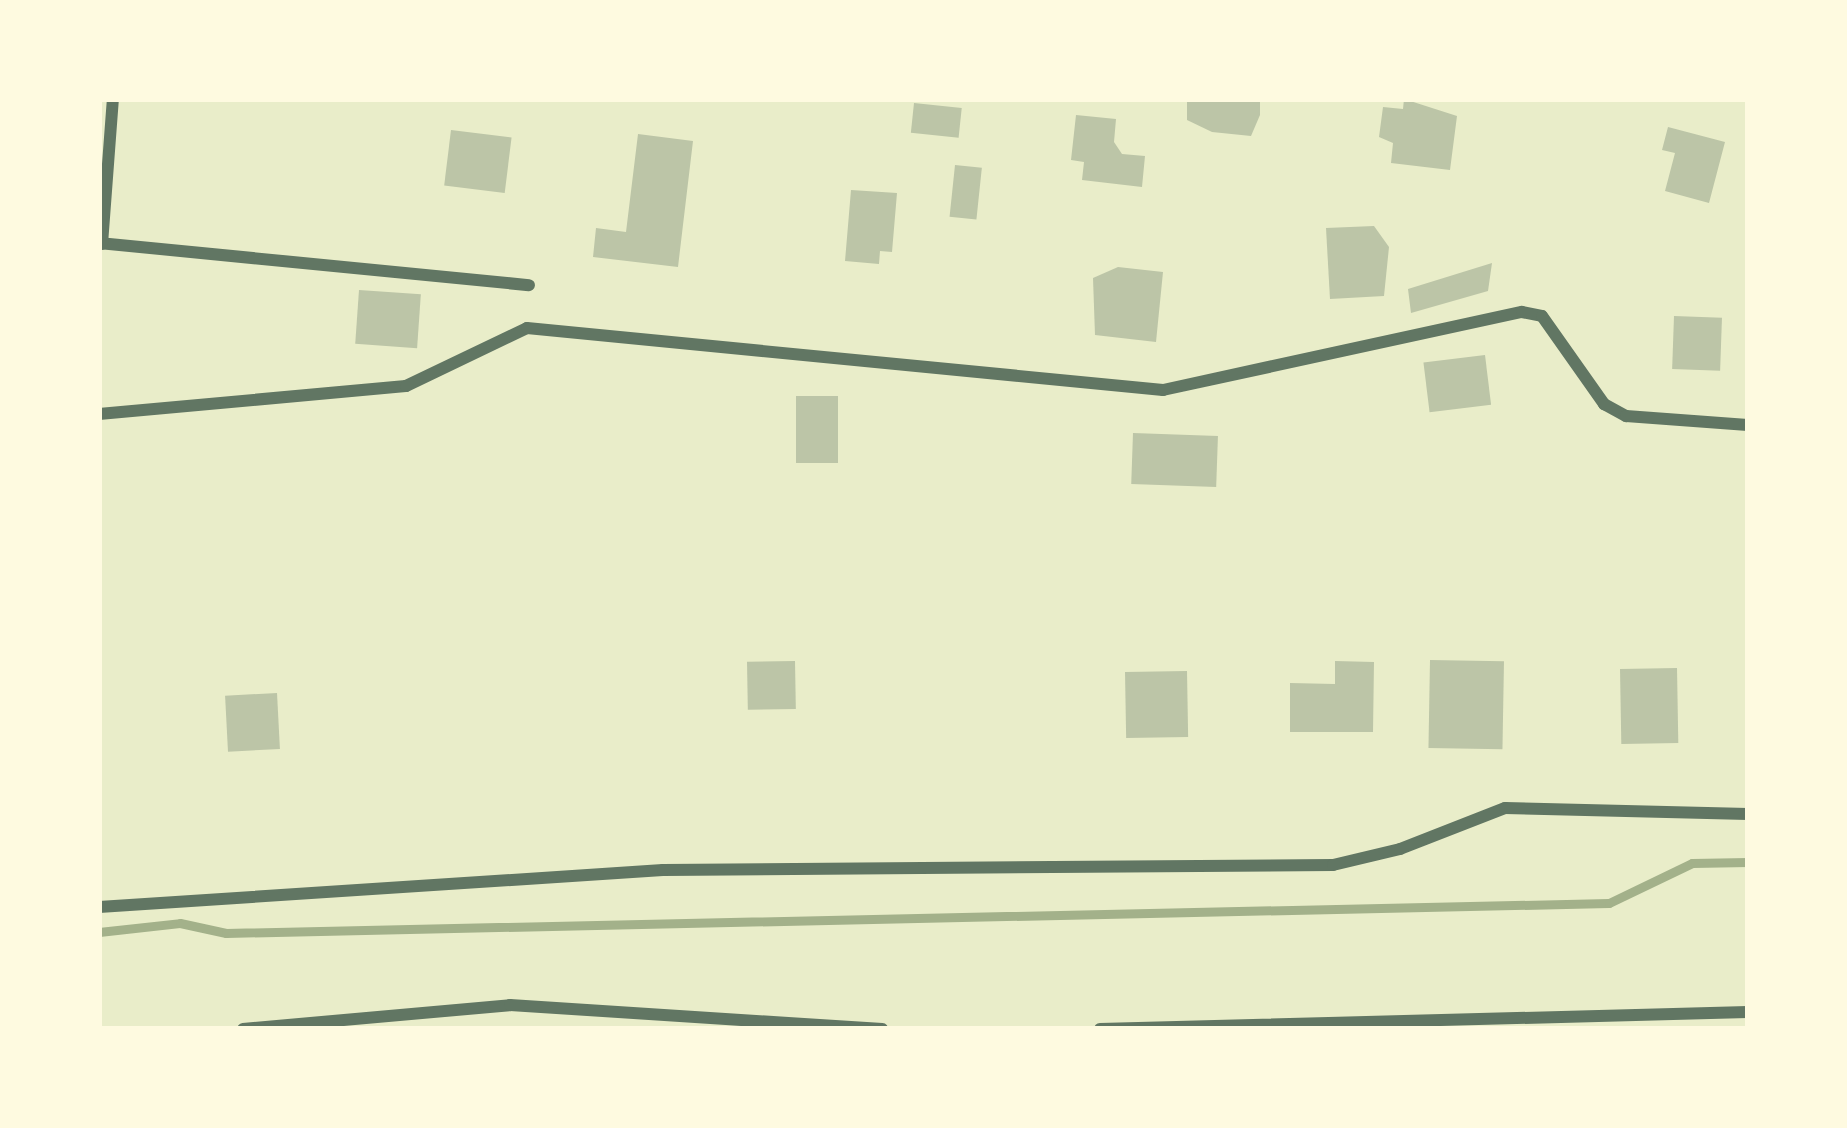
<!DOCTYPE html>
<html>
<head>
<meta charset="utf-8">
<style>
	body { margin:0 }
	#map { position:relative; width:1847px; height:1128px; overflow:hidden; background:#e9edc9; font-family:Manrope,sans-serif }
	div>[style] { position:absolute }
	.stream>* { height:9px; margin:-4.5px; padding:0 4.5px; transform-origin:4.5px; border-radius:4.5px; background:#a3b18a }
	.building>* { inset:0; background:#bcc5a7; transform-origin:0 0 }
	.minor>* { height:12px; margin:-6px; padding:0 6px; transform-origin:6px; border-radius:6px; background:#617663 }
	span { translate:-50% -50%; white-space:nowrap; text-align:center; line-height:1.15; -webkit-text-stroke:10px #fefae0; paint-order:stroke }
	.frame { position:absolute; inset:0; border:102px solid #fefae0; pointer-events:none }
</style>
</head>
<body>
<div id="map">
	<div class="stream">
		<i style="left:99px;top:932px;width:81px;rotate:-6.3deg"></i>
		<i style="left:180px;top:923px;width:47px;rotate:12.3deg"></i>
		<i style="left:226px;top:933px;width:1383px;rotate:-1.24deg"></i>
		<i style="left:1609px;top:903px;width:92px;rotate:-25.7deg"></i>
		<i style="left:1692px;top:863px;width:56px;rotate:-1deg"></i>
	</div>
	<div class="building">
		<i style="clip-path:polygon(1187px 99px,1260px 99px,1260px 115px,1251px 136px,1212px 132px,1187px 120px)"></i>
		<i style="clip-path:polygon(1404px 99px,1457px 116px,1450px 170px,1391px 163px,1393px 143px,1379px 137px,1383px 107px,1403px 109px)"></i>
		<i style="left:914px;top:103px;width:48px;height:30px;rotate:6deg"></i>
		<i style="clip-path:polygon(1076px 115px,1116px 119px,1114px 142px,1122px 154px,1145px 156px,1142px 187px,1082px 180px,1084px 162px,1071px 160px)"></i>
		<i style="clip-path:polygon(1668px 127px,1725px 142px,1709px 203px,1665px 191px,1675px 153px,1662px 150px)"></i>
		<i style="left:451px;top:130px;width:61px;height:56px;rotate:7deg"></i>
		<i style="clip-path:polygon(638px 134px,693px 141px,678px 267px,593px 257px,596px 228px,626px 232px)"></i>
		<i style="left:955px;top:165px;width:27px;height:52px;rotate:6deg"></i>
		<i style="clip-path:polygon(851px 190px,897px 193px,892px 252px,880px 251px,879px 264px,845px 261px)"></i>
		<i style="clip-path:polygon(1374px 226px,1389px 247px,1384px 296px,1330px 299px,1326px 228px)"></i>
		<i style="clip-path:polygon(1492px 263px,1488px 291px,1411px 313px,1408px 289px)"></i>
		<i style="clip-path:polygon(1118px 267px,1163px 272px,1156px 342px,1095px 335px,1093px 278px)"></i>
		<i style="left:359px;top:290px;width:62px;height:54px;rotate:4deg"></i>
		<i style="left:1674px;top:316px;width:48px;height:53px;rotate:2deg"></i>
		<i style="left:1485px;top:355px;width:50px;height:62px;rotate:83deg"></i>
		<i style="left:796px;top:396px;width:42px;height:67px"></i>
		<i style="left:1133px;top:433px;width:85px;height:51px;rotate:2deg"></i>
		<i style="left:1430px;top:660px;width:74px;height:88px;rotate:1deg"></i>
		<i style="left:795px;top:661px;width:48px;height:48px;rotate:89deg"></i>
		<i style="clip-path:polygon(1335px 661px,1374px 662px,1373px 732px,1290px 732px,1290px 683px,1335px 684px)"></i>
		<i style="left:1677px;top:668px;width:75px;height:57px;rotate:89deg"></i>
		<i style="left:1187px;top:671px;width:66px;height:62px;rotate:89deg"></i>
		<i style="left:277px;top:693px;width:56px;height:52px;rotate:87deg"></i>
	</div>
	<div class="minor">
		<i style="left:99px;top:243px;width:432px;rotate:5.6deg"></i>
		<i style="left:102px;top:244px;width:145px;rotate:-85.7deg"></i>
		<i style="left:99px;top:414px;width:308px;rotate:-5.2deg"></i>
		<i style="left:406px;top:386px;width:134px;rotate:-25.6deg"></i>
		<i style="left:527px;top:328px;width:639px;rotate:5.57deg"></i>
		<i style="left:1163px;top:390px;width:367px;rotate:-12.3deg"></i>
		<i style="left:1522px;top:312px;width:20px;rotate:11deg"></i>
		<i style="left:1542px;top:316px;width:108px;rotate:54.8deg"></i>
		<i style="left:1604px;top:404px;width:25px;rotate:29deg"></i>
		<i style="left:1626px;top:416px;width:122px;rotate:4.2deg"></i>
		<i style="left:99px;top:907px;width:565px;rotate:-3.75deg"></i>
		<i style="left:663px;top:870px;width:670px;rotate:-0.43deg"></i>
		<i style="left:1333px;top:865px;width:69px;rotate:-13.4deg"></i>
		<i style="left:1400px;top:849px;width:113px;rotate:-21.3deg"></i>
		<i style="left:1505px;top:808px;width:243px;rotate:1.4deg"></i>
		<i style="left:243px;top:1029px;width:268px;rotate:-5.1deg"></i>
		<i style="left:510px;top:1005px;width:373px;rotate:3.7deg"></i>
		<i style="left:1100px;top:1029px;width:648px;rotate:-1.5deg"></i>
	</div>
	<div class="frame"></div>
</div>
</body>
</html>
